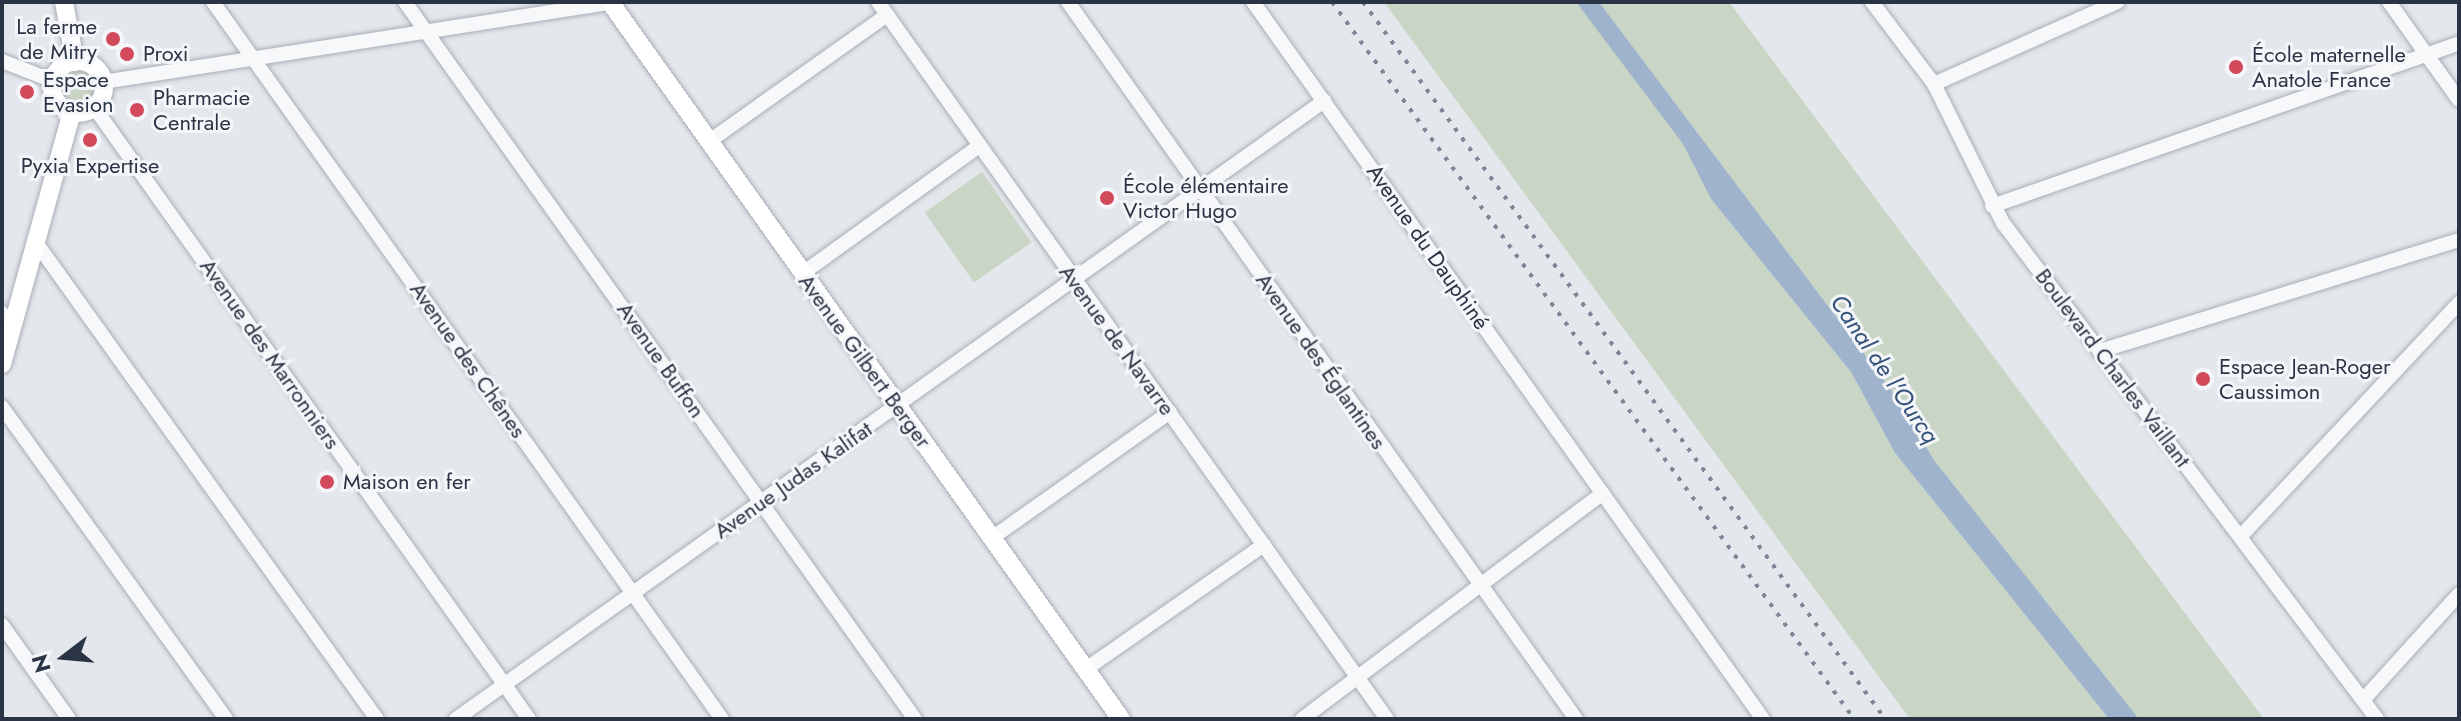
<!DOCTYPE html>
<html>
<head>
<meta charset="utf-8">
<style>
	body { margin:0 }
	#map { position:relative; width:2461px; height:721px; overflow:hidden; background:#e4e7ec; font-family:Jost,sans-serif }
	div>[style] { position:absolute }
	.green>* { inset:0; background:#c9d6c5; transform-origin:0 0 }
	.round { border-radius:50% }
	.water>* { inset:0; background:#9fb4cc }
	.roads { filter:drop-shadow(0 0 2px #a9aeb7) drop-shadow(0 0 2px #a9aeb7) }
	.street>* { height:14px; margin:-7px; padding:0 7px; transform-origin:7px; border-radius:7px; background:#f7f8fa }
	.secondary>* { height:18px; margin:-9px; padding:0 9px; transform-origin:9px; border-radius:9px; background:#fff }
	.secondary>.ring { margin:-9px; padding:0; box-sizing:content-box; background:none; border:18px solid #fff; border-radius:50% }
	.rail>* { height:4px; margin-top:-2px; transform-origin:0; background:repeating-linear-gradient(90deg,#7d8696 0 4px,transparent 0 12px) }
	.dots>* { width:22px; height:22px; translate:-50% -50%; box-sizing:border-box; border:4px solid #f4f6f9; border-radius:50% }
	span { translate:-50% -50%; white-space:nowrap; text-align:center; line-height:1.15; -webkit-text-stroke:6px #f4f6f9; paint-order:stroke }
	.poi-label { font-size:22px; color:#2b3445 }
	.right { translate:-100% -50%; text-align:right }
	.left { translate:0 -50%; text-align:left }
	.street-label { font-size:22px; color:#2b3445 }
	.water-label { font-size:24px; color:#34527a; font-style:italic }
	.frame { position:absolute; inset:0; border:4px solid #2b3445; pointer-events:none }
	.north { position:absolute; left:24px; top:617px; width:80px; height:80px; -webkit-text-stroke:6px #f4f6f9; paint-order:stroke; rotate:254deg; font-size:22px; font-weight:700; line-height:32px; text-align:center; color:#2b3445 }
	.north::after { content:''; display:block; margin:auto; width:28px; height:36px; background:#2b3445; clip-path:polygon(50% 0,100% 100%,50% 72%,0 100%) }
</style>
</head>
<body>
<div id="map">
	<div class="green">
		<i style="clip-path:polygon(1384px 2px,1576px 2px,1684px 144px,1711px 199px,1851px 372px,1895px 453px,2109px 719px,1910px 719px)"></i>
		<i style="clip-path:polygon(1599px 2px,1729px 2px,2264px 719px,2139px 719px,1934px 460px,1895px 395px)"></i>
		<i class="round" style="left:64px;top:71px;width:32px;height:32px"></i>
		<i style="left:982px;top:172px;width:86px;height:70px;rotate:55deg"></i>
	</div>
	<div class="water">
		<i style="clip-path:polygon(1576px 2px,1599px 2px,1895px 395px,1934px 460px,2139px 719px,2109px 719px,1895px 453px,1851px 372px,1711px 199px,1683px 144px)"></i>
	</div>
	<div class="roads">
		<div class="street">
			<i style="left:213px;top:2px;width:879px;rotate:54.63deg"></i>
			<i style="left:405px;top:2px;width:880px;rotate:54.58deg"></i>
			<i style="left:878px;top:2px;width:879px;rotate:54.63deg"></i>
			<i style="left:1068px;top:2px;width:879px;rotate:54.68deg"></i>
			<i style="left:1253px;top:2px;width:880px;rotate:54.58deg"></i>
			<i style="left:1872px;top:2px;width:103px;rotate:52.9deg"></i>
			<i style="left:1934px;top:84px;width:155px;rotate:63.6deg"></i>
			<i style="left:2003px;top:223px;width:621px;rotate:52.98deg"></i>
			<i style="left:2389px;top:2px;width:120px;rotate:54.5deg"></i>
			<i style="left:2px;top:61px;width:55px;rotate:21.4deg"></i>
			<i style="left:103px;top:82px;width:518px;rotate:-8.88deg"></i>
			<i style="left:1934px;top:84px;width:201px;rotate:-24.1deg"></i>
			<i style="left:94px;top:107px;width:751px;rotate:54.6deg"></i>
			<i style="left:711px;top:140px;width:216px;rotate:-35.4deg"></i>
			<i style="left:1992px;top:206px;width:495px;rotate:-19.2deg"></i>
			<i style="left:35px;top:241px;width:588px;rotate:54.42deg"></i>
			<i style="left:803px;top:273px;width:217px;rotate:-35.8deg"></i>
			<i style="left:2px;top:313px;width:27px;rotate:77deg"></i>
			<i style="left:2100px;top:351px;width:376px;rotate:-17.2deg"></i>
			<i style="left:2px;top:407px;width:384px;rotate:54.3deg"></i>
			<i style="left:2241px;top:536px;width:319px;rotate:-46.9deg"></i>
			<i style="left:992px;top:538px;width:218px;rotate:-35.3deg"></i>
			<i style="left:2px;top:625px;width:115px;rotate:54.5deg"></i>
			<i style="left:1086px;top:669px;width:217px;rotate:-34.9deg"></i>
			<i style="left:2363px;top:700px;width:143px;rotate:-47.8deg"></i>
			<i style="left:456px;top:719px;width:1066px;rotate:-35.45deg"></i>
			<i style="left:1302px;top:719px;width:376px;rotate:-36.9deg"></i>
		</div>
		<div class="secondary">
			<i style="left:64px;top:2px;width:61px;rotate:79.6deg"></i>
			<i style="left:610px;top:2px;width:880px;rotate:54.52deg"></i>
			<i class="ring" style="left:52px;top:61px;width:34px;height:34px"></i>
			<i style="left:2px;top:364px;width:262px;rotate:-74.5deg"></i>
		</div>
	</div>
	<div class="rail">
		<i style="left:1332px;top:2px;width:887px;rotate:53.94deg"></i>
		<i style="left:1363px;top:2px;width:887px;rotate:53.94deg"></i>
	</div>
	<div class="dots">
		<i style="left:113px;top:39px;background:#d1495b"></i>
		<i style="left:127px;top:54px;background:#d1495b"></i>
		<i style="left:2236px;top:67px;background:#d1495b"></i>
		<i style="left:27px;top:92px;background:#d1495b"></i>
		<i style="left:137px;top:110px;background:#d1495b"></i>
		<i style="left:90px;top:140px;background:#d1495b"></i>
		<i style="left:1107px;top:198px;background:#d1495b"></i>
		<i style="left:2203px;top:379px;background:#d1495b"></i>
		<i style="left:327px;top:482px;background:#d1495b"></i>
	</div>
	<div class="poi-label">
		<span class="right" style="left:97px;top:39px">La ferme<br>de Mitry</span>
		<span class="left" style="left:143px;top:54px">Proxi</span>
		<span class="left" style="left:2252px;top:67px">École maternelle<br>Anatole France</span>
		<span class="left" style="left:43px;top:92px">Espace<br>Evasion</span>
		<span class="left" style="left:153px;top:110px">Pharmacie<br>Centrale</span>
		<span style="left:90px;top:166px">Pyxia Expertise</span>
		<span class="left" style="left:1123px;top:198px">École élémentaire<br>Victor Hugo</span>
		<span class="left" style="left:2219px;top:379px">Espace Jean-Roger<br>Caussimon</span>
		<span class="left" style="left:343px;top:482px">Maison en fer</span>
	</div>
	<div class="street-label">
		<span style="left:1428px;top:247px;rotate:55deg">Avenue du Dauphiné</span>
		<span style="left:1117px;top:340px;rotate:54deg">Avenue de Navarre</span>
		<span style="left:270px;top:354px;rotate:55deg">Avenue des Marronniers</span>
		<span style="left:468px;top:360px;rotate:55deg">Avenue des Chênes</span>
		<span style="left:661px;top:360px;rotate:55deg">Avenue Buffon</span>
		<span style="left:865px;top:361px;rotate:54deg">Avenue Gilbert Berger</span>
		<span style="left:1321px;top:361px;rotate:55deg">Avenue des Églantines</span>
		<span style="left:2113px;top:368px;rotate:53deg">Boulevard Charles Vaillant</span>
		<span style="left:793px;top:480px;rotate:-35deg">Avenue Judas Kalifat</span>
	</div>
	<div class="water-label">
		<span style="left:1885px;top:369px;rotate:56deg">Canal de l'Ourcq</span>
	</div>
	<div class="frame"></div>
	<div class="north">N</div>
</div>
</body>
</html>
